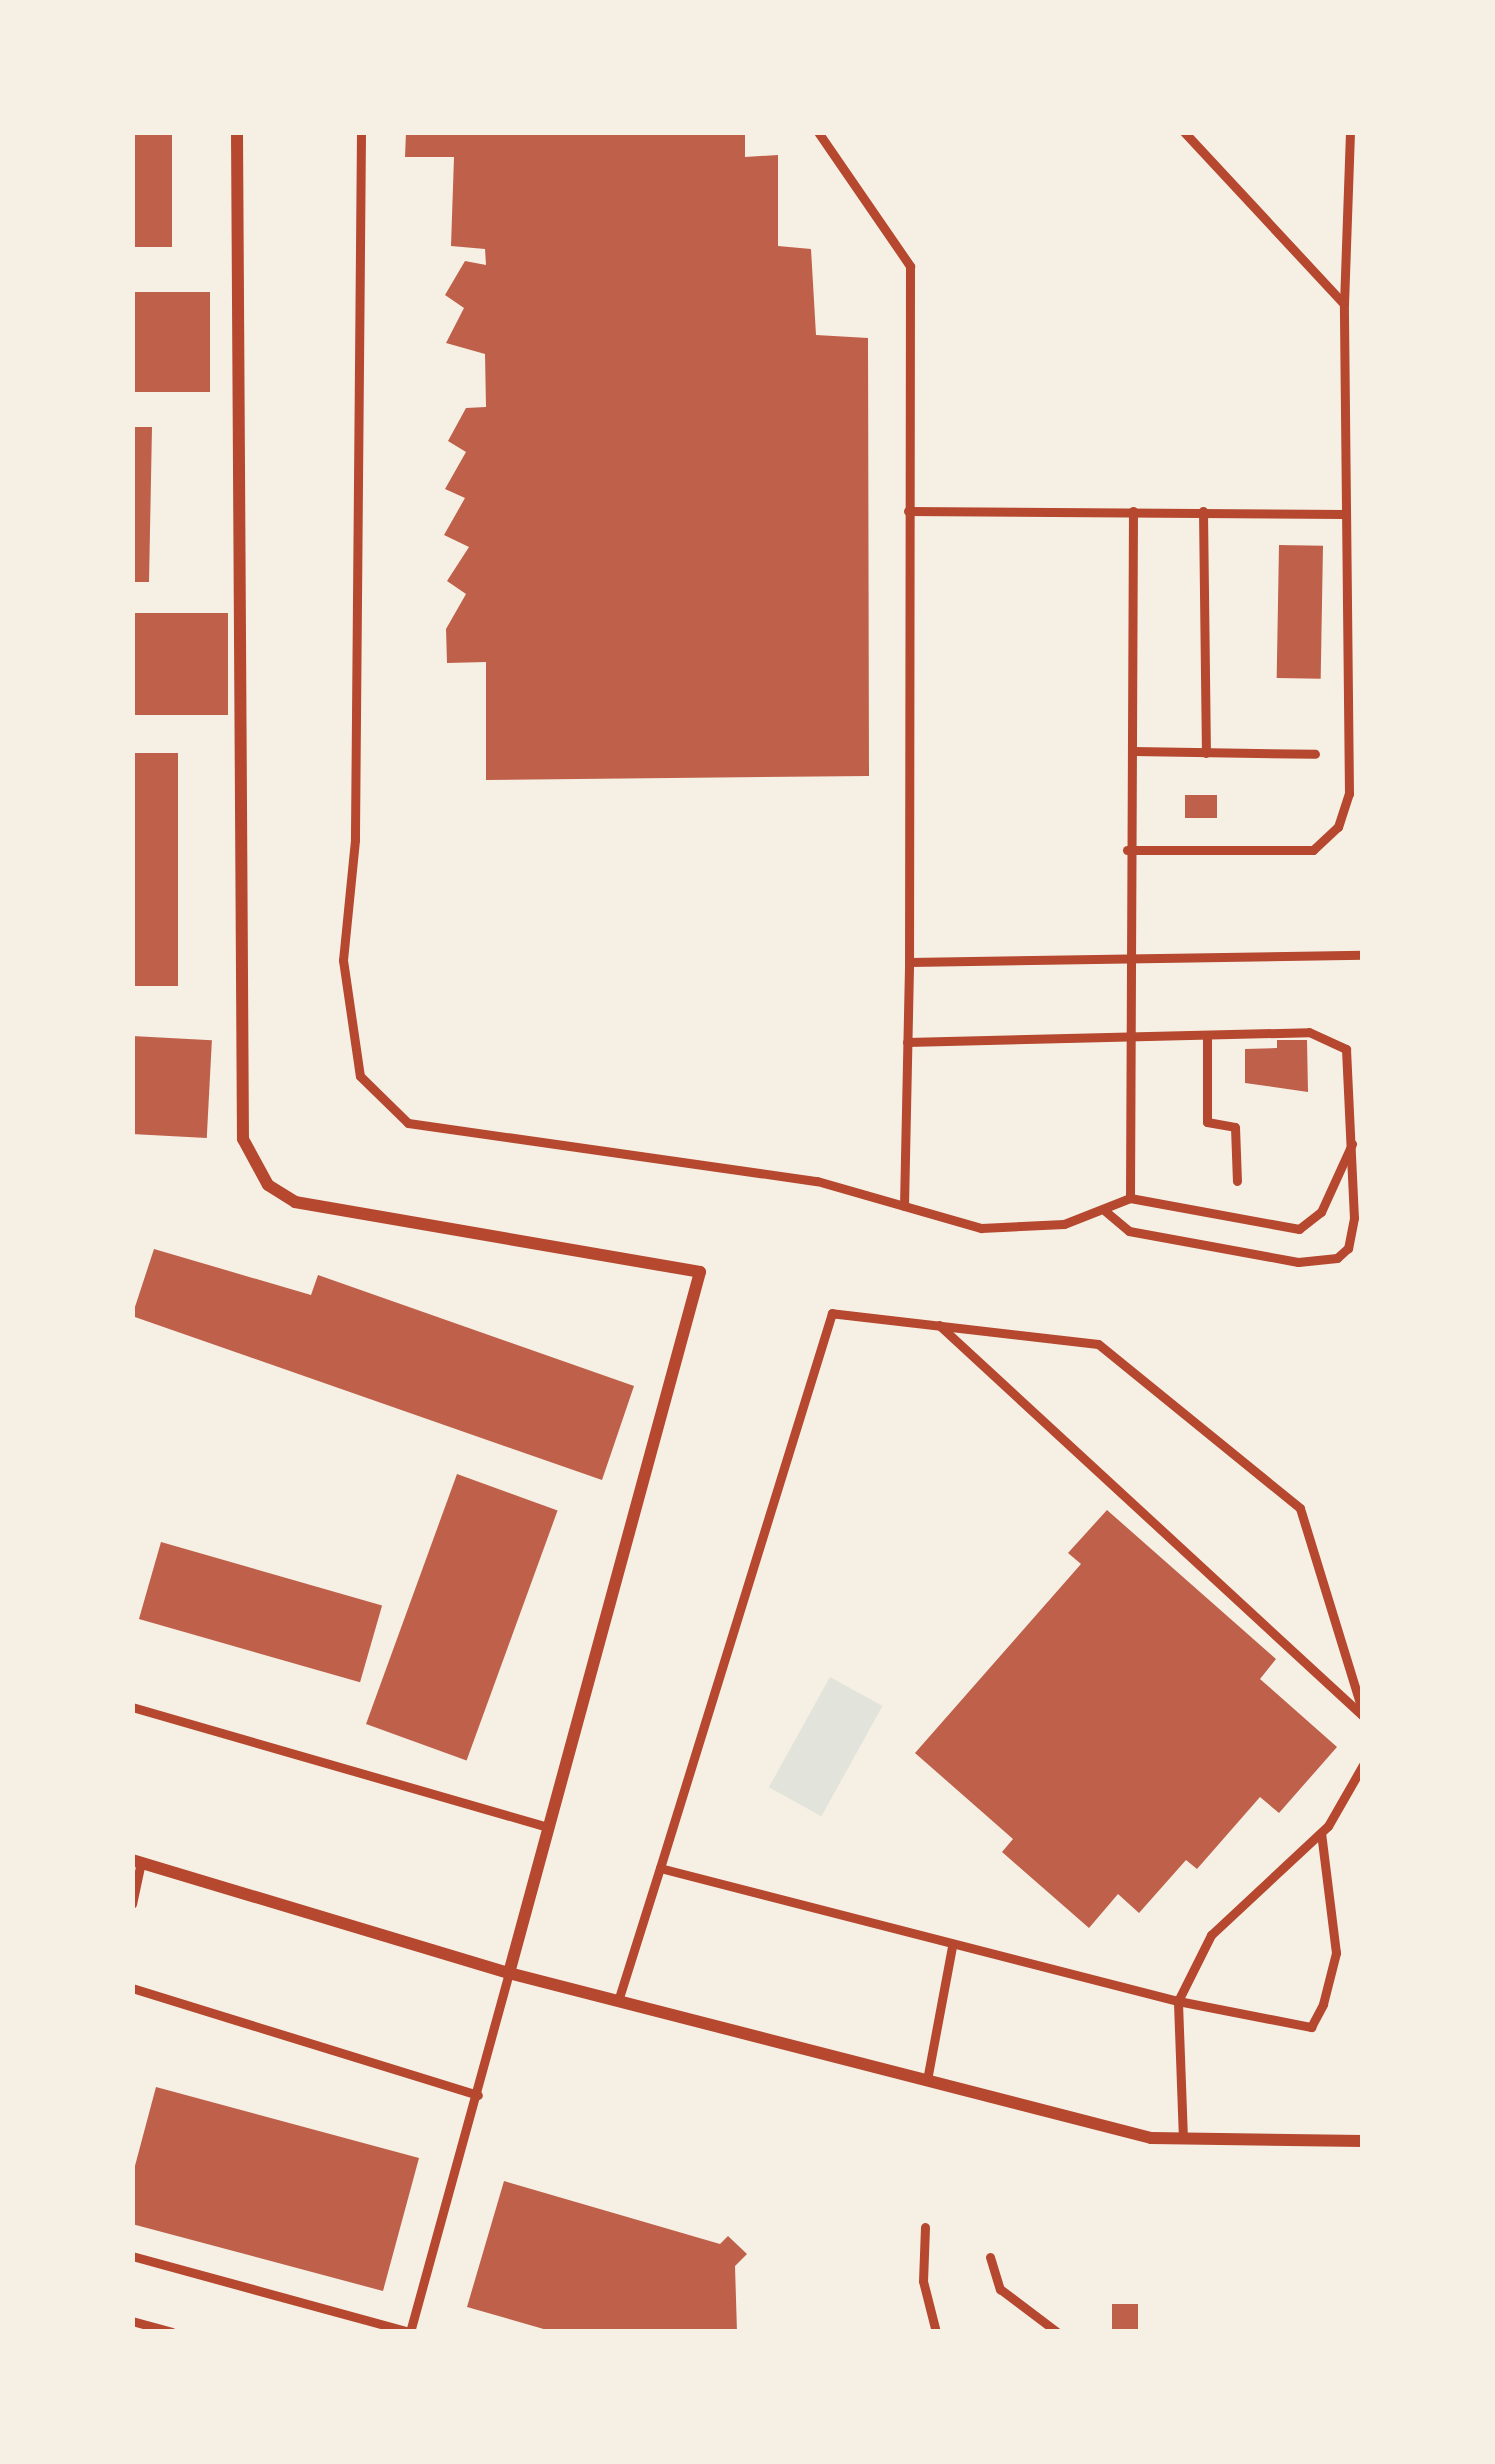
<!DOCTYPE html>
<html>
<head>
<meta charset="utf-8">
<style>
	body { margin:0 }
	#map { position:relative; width:1495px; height:2464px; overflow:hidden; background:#f6efe4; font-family:"Public Sans",sans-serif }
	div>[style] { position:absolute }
	.green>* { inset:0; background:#e2e4dc; transform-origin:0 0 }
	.building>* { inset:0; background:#bf614a; transform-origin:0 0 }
	.service>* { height:9px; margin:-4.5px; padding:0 4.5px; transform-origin:4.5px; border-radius:4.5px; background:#b5482f }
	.minor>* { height:12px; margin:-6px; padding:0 6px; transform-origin:6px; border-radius:6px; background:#b5482f }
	span { translate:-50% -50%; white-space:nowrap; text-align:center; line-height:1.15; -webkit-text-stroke:9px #f6efe4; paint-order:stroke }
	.frame { position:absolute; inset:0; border:135px solid #f6efe4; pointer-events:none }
</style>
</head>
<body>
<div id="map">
	<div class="green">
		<i style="left:830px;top:1677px;width:60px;height:126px;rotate:29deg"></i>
	</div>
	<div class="building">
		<i style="left:132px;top:132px;width:40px;height:115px"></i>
		<i style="clip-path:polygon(406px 132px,745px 132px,745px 157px,778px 155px,778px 246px,811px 249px,816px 335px,868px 338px,869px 776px,486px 780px,486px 662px,447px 663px,446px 629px,466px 594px,447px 581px,469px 547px,444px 535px,465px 498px,445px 489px,466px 452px,448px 441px,466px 408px,486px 407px,485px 354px,446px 343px,464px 308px,445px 295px,465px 261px,486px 265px,485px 249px,451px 246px,454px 157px,405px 157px)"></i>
		<i style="left:132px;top:292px;width:78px;height:100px"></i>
		<i style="clip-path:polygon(132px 427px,152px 427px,149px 582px,132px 582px)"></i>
		<i style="left:1279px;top:545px;width:44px;height:133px;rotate:1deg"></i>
		<i style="left:228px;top:613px;width:102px;height:96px;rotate:90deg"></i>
		<i style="left:132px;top:753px;width:46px;height:233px"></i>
		<i style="left:1185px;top:795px;width:32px;height:23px"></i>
		<i style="left:132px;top:1036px;width:80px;height:98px;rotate:3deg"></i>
		<i style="clip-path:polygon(1277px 1040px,1307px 1040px,1308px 1092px,1245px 1083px,1245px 1049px,1277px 1048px)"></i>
		<i style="clip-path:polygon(154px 1249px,311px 1295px,318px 1275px,634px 1386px,602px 1480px,132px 1316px)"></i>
		<i style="left:457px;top:1474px;width:107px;height:266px;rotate:20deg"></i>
		<i style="clip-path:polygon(1107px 1510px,1276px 1659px,1260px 1679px,1337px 1747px,1279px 1813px,1260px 1797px,1197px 1869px,1186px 1860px,1139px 1913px,1118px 1894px,1089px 1928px,1002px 1852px,1013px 1839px,915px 1753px,1081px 1564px,1068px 1553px)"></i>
		<i style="left:161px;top:1542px;width:230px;height:80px;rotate:16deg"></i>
		<i style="clip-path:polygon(156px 2087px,419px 2158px,383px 2291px,132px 2224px,132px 2177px)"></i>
		<i style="clip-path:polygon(504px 2181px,720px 2244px,728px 2236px,747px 2254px,735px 2266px,737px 2332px,554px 2332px,467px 2307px)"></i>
		<i style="left:1112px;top:2304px;width:26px;height:28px"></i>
	</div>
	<div class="service">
		<i style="left:361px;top:132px;width:708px;rotate:90.49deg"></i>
		<i style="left:355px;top:840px;width:121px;rotate:95.7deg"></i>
		<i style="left:343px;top:960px;width:117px;rotate:81.7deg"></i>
		<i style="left:360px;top:1076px;width:67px;rotate:44.4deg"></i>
		<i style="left:408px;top:1123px;width:413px;rotate:8.1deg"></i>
		<i style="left:817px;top:1181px;width:171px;rotate:16deg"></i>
		<i style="left:981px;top:1228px;width:83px;rotate:-2.8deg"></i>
		<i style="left:1064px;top:1224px;width:71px;rotate:-21.5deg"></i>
		<i style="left:1130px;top:1198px;width:172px;rotate:10.4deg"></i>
		<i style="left:1299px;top:1229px;width:28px;rotate:-38deg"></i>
		<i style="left:1321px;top:1212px;width:75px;rotate:-65.5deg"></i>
		<i style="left:818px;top:132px;width:163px;rotate:55.5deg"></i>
		<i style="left:910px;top:266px;width:696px;rotate:90.08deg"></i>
		<i style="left:909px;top:962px;width:454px;rotate:-0.9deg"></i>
		<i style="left:1344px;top:304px;width:172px;rotate:-88deg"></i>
		<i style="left:908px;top:511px;width:436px;rotate:0.4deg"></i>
		<i style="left:1203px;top:511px;width:242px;rotate:89.3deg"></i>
		<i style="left:1133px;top:751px;width:182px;rotate:0.9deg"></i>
		<i style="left:1127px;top:850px;width:186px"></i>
		<i style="left:1313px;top:850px;width:34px;rotate:-43deg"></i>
		<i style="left:1338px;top:827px;width:35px;rotate:-72deg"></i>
		<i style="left:1349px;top:794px;width:490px;rotate:-90.6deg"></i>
		<i style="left:1344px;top:304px;width:235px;rotate:-132.9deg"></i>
		<i style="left:1207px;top:1036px;width:86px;rotate:90deg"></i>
		<i style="left:1207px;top:1122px;width:28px;rotate:10deg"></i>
		<i style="left:1235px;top:1127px;width:54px;rotate:87.9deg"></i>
		<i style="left:907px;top:1042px;width:402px;rotate:-1.4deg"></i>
		<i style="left:1309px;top:1032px;width:41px;rotate:24.7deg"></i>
		<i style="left:1346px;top:1049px;width:169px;rotate:87.3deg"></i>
		<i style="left:1354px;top:1218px;width:31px;rotate:101deg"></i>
		<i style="left:1348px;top:1248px;width:15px;rotate:138deg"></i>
		<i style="left:1337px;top:1258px;width:39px;rotate:174deg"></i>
		<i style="left:1298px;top:1262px;width:172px;rotate:-169.6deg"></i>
		<i style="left:1129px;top:1231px;width:31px;rotate:-140deg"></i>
		<i style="left:1130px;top:1198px;width:687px;rotate:-89.75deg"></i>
		<i style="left:904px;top:1206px;width:244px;rotate:-88.8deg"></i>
		<i style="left:939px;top:1325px;width:577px;rotate:42.68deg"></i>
		<i style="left:132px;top:1707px;width:434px;rotate:16.1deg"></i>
		<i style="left:1363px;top:1713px;width:214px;rotate:-107.1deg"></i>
		<i style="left:1300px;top:1508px;width:260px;rotate:-140.9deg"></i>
		<i style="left:1098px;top:1344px;width:268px;rotate:-173.4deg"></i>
		<i style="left:832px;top:1313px;width:581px;rotate:107.22deg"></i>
		<i style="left:660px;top:1868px;width:535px;rotate:14.4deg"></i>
		<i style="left:1178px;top:2001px;width:74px;rotate:-63.4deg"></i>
		<i style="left:1211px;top:1935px;width:160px;rotate:-43deg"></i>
		<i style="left:1328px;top:1826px;width:70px;rotate:-60.2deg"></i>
		<i style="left:132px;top:1904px;width:43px;rotate:-77.9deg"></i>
		<i style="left:132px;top:1988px;width:362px;rotate:17.2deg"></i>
		<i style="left:618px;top:2001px;width:139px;rotate:-72.5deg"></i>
		<i style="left:927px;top:2080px;width:135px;rotate:-79.4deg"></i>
		<i style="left:1183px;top:2139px;width:138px;rotate:-92.1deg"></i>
		<i style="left:1178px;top:2001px;width:136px;rotate:11.1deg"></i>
		<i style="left:1311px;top:2027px;width:26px;rotate:-62deg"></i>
		<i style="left:1323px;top:2004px;width:53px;rotate:-75.7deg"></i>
		<i style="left:1336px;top:1953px;width:121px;rotate:-97.1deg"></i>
		<i style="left:925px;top:2227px;width:54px;rotate:92.1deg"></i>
		<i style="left:923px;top:2281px;width:53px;rotate:75.7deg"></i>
		<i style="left:132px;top:2256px;width:288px;rotate:15.3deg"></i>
		<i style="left:410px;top:2332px;width:372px;rotate:-74.6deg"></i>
		<i style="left:990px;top:2257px;width:34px;rotate:73deg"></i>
		<i style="left:1000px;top:2289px;width:71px;rotate:37deg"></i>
		<i style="left:132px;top:2321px;width:41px;rotate:15.4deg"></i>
	</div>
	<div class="minor">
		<i style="left:237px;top:132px;width:1007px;rotate:89.66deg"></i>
		<i style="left:243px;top:1139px;width:52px;rotate:61.5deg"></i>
		<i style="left:268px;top:1185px;width:32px;rotate:32deg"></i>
		<i style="left:295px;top:1202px;width:411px;rotate:9.8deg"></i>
		<i style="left:700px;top:1272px;width:727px;rotate:105.24deg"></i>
		<i style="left:132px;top:1860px;width:394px;rotate:16.7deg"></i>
		<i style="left:509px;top:1973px;width:663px;rotate:14.41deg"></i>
		<i style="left:1151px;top:2138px;width:212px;rotate:0.8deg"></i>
	</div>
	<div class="frame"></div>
</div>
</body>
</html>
